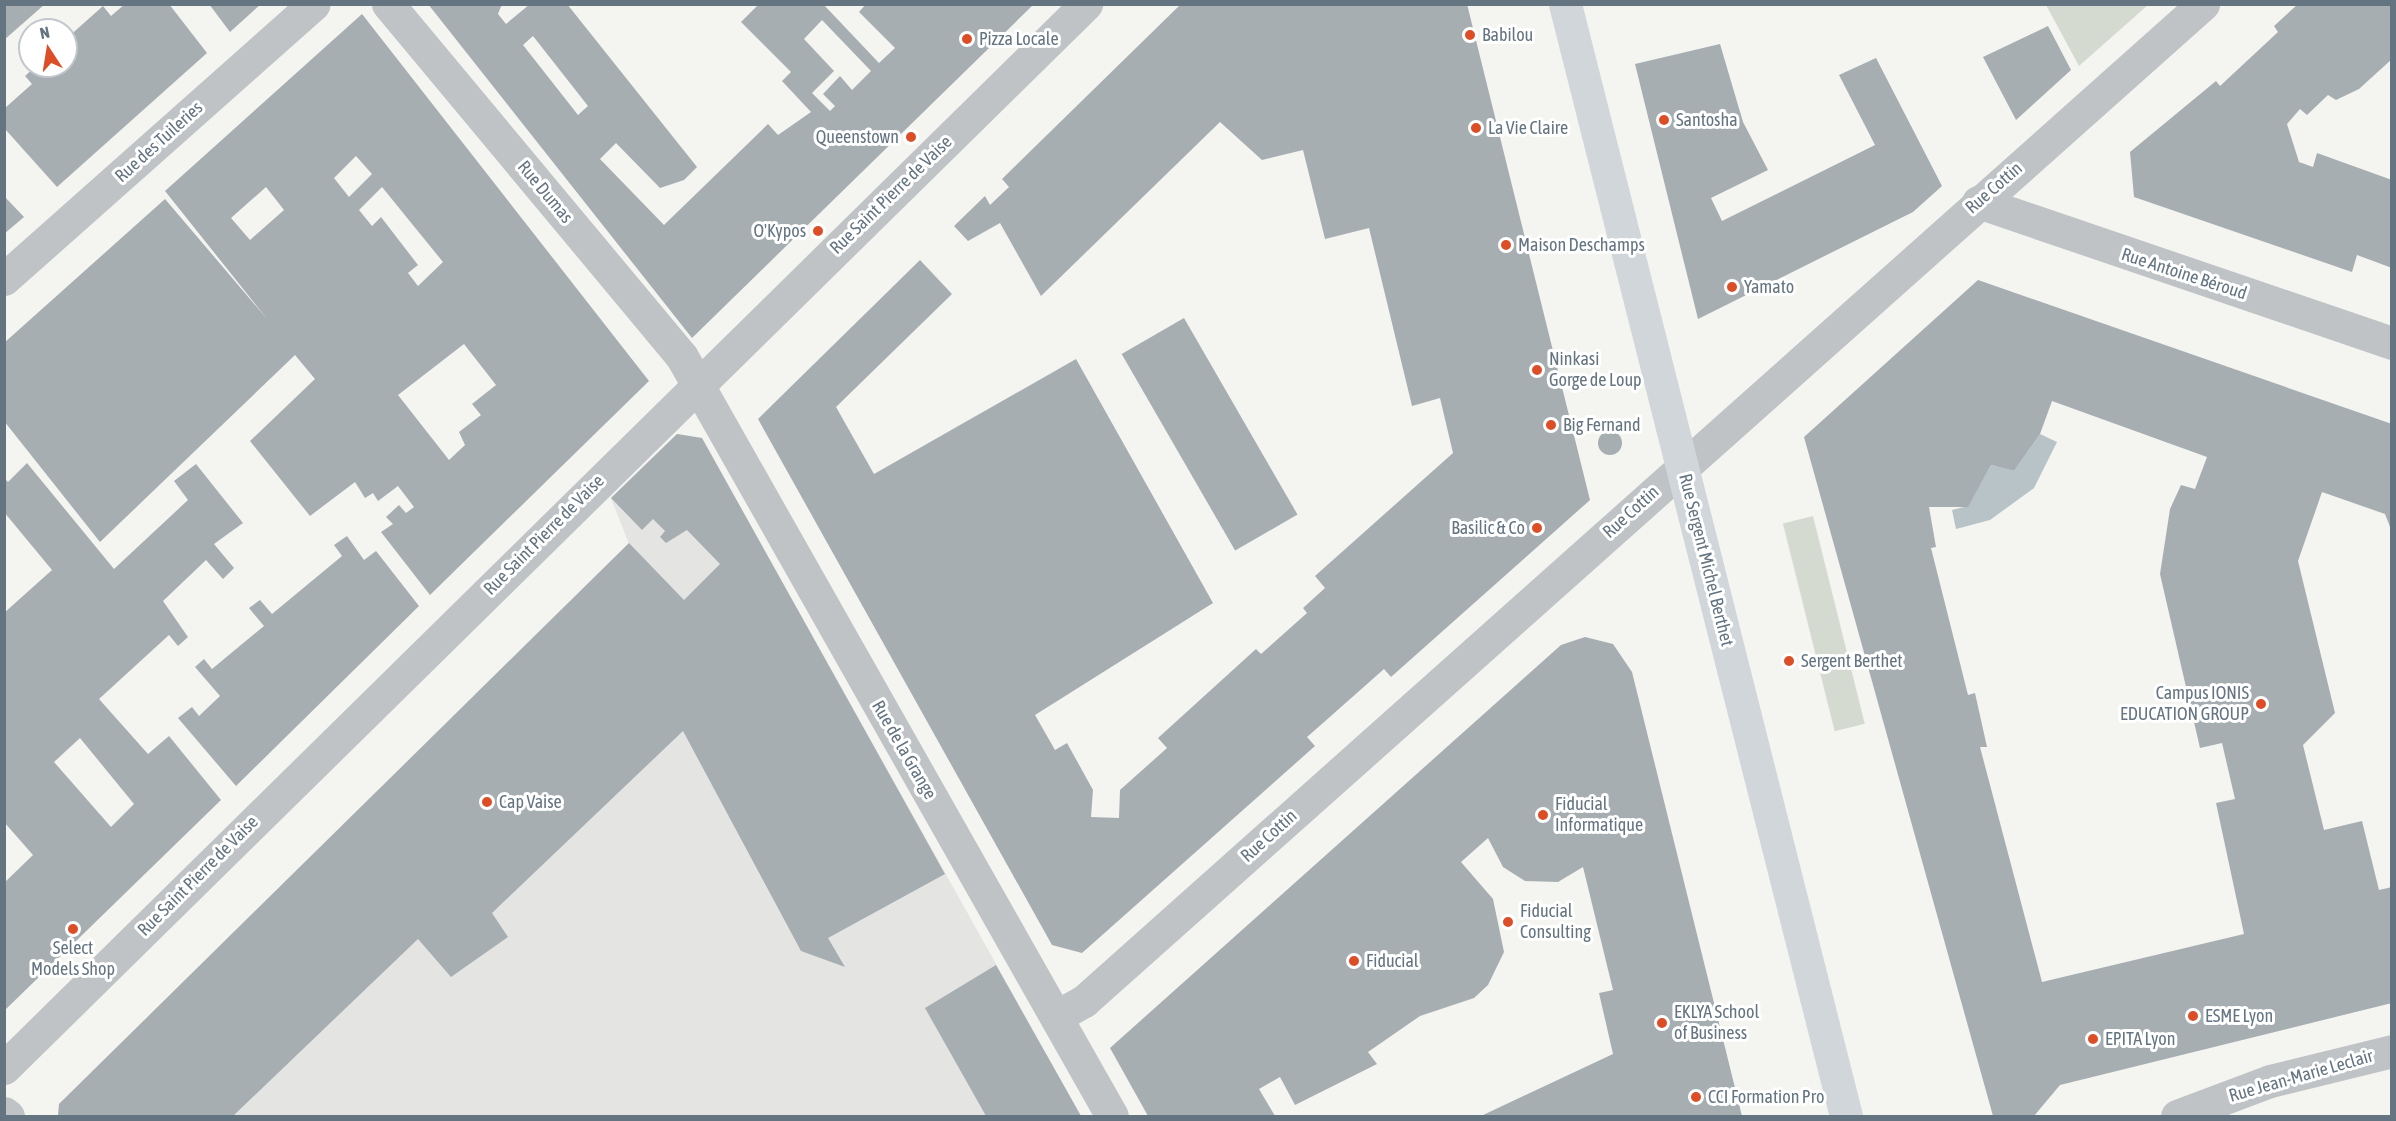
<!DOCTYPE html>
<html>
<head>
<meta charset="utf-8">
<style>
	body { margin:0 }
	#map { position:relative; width:2396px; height:1121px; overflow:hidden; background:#f4f4f0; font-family:"Asap Condensed",sans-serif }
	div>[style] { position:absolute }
	.built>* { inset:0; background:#e4e5e3 }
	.green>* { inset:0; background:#d5dad1; transform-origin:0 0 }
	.water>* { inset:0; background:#b8c3c7 }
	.building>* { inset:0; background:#a6aeb2; transform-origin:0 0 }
	.round { border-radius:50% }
	.minor>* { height:33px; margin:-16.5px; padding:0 16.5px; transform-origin:16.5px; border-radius:16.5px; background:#bfc3c6 }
	.major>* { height:33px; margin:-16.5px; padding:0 16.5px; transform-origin:16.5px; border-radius:16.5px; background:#d1d6da }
	.dots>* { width:16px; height:16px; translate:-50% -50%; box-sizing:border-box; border:3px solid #fff; border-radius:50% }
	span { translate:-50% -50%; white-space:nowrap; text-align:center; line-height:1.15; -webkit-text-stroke:6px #fff; paint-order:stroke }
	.poi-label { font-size:18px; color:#647480 }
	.left { translate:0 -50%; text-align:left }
	.right { translate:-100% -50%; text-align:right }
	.street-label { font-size:18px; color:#647480 }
	.frame { position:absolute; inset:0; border:6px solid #647480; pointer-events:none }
	.north { position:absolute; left:18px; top:18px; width:60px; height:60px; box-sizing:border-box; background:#fff; border:2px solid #c1c7cc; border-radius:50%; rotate:348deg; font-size:16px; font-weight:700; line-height:24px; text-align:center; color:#647480 }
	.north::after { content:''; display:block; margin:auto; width:21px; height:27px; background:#dc4e28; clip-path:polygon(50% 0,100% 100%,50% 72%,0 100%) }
</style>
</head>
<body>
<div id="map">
	<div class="built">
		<i style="clip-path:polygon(677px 434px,702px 438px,1081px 1116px,58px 1116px,59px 1104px,629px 544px,611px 498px)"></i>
	</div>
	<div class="green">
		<i style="clip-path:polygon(2046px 5px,2148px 5px,2079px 66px)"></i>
		<i style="left:1813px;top:516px;width:214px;height:31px;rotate:76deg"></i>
	</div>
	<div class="water">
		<i style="clip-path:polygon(2040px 434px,2057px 442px,2034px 488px,1990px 520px,1956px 529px,1952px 510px,1968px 506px,1991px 465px,2014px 471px)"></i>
	</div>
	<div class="building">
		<i style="clip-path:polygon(4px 4px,45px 4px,4px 40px)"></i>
		<i style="clip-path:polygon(125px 4px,169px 4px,207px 53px,57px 187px,5px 129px,5px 108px,32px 84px,25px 76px,36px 66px,66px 66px,66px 39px,103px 6px,111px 16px)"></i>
		<i style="clip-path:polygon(209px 4px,261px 4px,230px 32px)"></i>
		<i style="clip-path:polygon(evenodd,428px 4px,502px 4px,498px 14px,506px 24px,530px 4px,567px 4px,697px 167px,684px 180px,660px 188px,616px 143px,600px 159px,664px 225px,768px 124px,778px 135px,811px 112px,782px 81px,791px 72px,741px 22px,759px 4px,823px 4px,879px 63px,895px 48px,859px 12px,866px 4px,1034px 4px,692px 338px,428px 4px,822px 20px,871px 71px,852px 90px,840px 76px,823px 94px,835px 106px,830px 111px,812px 93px,834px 71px,804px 39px,822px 20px,428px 4px,533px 36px,588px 106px,578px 115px,523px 45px,533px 36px)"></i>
		<i style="clip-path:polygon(1181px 4px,1467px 4px,1590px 500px,1391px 677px,1384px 669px,1323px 723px,1307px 737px,1315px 746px,1082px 953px,1052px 945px,758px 419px,920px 260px,952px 294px,836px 407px,874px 474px,1076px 359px,1213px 603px,1035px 715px,1055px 750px,1067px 743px,1093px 790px,1091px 817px,1119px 818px,1120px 790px,1167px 748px,1158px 738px,1256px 649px,1261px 654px,1307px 613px,1303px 608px,1325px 588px,1315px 576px,1453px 453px,1440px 398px,1412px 406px,1369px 228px,1325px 239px,1303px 150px,1262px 160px,1220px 122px,1041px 296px,1000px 223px,968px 241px,954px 226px,985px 196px,990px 205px,1009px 187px,1002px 179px)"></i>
		<i style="clip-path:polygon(2298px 4px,2392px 4px,2392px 59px,2359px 89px,2336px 100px,2328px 95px,2307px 115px,2300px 109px,2287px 124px,2299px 162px,2313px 167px,2317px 153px,2392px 180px,2392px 268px,2357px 255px,2352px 272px,2134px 197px,2130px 152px,2216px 81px,2220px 86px,2278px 32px,2274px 26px)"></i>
		<i style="clip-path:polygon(evenodd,362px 14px,649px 381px,430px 595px,381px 532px,393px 524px,386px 517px,399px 505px,406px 513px,414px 507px,398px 486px,378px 501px,373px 493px,365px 498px,355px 482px,310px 516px,250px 441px,315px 379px,295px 355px,100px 542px,4px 421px,4px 343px,165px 199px,268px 320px,165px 191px,362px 14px,356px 156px,372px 174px,349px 197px,334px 178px,356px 156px,362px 14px,266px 187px,284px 210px,250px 240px,231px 218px,266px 187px,362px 14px,382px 187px,443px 262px,418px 286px,408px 273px,418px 265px,381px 217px,372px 226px,359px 210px,382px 187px,362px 14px,464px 344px,496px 385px,472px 404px,481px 415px,459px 432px,465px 445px,449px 460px,398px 395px,464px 344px)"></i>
		<i style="clip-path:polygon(2048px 26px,2071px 70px,2016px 120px,1983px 57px)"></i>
		<i style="clip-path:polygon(1720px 44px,1743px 122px,1768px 170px,1711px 198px,1722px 221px,1875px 145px,1839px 75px,1876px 58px,1942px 186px,1913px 212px,1698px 319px,1635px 64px)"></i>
		<i style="clip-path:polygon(4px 196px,24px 217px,4px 234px)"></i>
		<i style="clip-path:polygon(evenodd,1978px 280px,2392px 424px,2392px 532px,2385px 514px,2322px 492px,2298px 561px,2335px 713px,2303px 745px,2324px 830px,2362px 821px,2379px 890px,2392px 887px,2392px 1003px,2060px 1085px,2034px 1116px,1993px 1116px,1804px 437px,1978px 280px,2052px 401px,2207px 457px,2195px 489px,2181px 485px,2170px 509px,2160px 574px,2200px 748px,2222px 743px,2235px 799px,2216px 803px,2244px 934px,2042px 982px,1980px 747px,1987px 747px,1975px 693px,1968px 695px,1931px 548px,1936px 547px,1929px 507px,1968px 507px,1991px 465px,2014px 471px,2040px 434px,2052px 401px)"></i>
		<i style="left:1184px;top:318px;width:227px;height:72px;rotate:60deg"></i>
		<i class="round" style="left:1598px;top:431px;width:24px;height:24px"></i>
		<i style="clip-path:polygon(677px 434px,702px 438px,945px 874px,828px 938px,845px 967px,801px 951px,683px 731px,492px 913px,508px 937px,451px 977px,418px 939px,233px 1116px,58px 1116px,59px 1104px,629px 543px,684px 600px,720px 564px,687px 530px,666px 543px,660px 537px,665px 531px,653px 519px,642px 530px,611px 498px)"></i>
		<i style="clip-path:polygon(evenodd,27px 463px,114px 569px,188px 500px,174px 481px,196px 464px,243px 523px,214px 544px,234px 568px,223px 579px,206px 560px,163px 601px,188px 637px,178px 646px,169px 635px,99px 699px,148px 754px,169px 736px,221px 800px,4px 1011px,4px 883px,33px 855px,4px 822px,4px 613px,52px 570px,4px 512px,4px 478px,8px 482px,27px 463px,80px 738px,134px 804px,111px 827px,54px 762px,80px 738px)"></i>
		<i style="clip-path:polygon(347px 536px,364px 560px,376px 551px,419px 606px,236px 786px,178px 718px,192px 707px,199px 716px,220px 696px,195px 667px,204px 659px,212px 669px,264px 626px,249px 608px,260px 600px,272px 614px,342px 556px,334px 545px)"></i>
		<i style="clip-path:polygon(1585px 637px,1613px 644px,1632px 672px,1742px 1116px,1481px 1116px,1613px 1054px,1599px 993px,1613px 990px,1583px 867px,1558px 882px,1525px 881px,1503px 867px,1488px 838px,1461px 862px,1493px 899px,1504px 952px,1488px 985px,1474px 998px,1420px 1016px,1368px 1052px,1377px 1064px,1295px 1105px,1280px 1077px,1259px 1089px,1275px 1116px,1148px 1116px,1110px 1048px,1561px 645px)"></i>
		<i style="clip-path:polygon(996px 965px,1081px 1116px,986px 1116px,925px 1008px)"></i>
	</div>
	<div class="minor">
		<i style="left:388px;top:4px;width:459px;rotate:50.2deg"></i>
		<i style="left:682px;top:357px;width:872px;rotate:60.47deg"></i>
		<i style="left:1978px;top:202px;width:437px;rotate:18.8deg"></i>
		<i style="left:4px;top:279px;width:414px;rotate:-41.6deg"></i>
		<i style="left:1057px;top:1016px;width:31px;rotate:-29deg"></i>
		<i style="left:1084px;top:1001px;width:1499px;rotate:-41.7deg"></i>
		<i style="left:4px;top:1068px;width:1518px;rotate:-44.52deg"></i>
		<i style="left:4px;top:1113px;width:5px;rotate:37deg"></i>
		<i style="left:2177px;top:1116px;width:99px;rotate:-20.6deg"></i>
		<i style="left:2270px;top:1081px;width:126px;rotate:-13.8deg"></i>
	</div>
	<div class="major">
		<i style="left:1565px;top:4px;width:1147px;rotate:75.82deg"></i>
	</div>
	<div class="dots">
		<i style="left:1470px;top:35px;background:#dc4e28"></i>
		<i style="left:967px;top:39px;background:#dc4e28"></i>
		<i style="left:1664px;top:120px;background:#dc4e28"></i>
		<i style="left:1476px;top:128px;background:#dc4e28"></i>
		<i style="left:911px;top:137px;background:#dc4e28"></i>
		<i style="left:818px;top:231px;background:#dc4e28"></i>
		<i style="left:1506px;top:245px;background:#dc4e28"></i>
		<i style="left:1732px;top:287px;background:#dc4e28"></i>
		<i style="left:1537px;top:370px;background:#dc4e28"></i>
		<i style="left:1551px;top:425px;background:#dc4e28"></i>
		<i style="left:1537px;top:528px;background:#dc4e28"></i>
		<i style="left:1789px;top:661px;background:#dc4e28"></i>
		<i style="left:2261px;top:704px;background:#dc4e28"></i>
		<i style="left:487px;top:802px;background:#dc4e28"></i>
		<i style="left:1543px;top:815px;background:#dc4e28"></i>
		<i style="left:1508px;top:922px;background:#dc4e28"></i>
		<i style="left:73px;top:929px;background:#dc4e28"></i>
		<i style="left:1354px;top:961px;background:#dc4e28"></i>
		<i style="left:2193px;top:1016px;background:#dc4e28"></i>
		<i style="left:1662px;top:1023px;background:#dc4e28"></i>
		<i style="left:2093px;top:1039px;background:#dc4e28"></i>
		<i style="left:1696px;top:1097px;background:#dc4e28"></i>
	</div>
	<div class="poi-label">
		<span class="left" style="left:1482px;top:35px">Babilou</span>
		<span class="left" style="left:979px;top:39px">Pizza Locale</span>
		<span class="left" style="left:1676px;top:120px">Santosha</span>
		<span class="left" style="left:1488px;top:128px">La Vie Claire</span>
		<span class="right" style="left:899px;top:137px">Queenstown</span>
		<span class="right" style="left:806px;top:231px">O'Kypos</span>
		<span class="left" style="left:1518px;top:245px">Maison Deschamps</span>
		<span class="left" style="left:1744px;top:287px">Yamato</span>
		<span class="left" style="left:1549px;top:370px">Ninkasi<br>Gorge de Loup</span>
		<span class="left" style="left:1563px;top:425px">Big Fernand</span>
		<span class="right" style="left:1525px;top:528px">Basilic &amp; Co</span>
		<span class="left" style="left:1801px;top:661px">Sergent Berthet</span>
		<span class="right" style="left:2249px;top:704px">Campus IONIS<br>EDUCATION GROUP</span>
		<span class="left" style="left:499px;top:802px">Cap Vaise</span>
		<span class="left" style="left:1555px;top:815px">Fiducial<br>Informatique</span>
		<span class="left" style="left:1520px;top:922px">Fiducial<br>Consulting</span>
		<span style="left:73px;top:959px">Select<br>Models Shop</span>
		<span class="left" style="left:1366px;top:961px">Fiducial</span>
		<span class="left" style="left:1674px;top:1023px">EKLYA School<br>of Business</span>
		<span class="left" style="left:2205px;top:1016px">ESME Lyon</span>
		<span class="left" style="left:2105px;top:1039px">EPITA Lyon</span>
		<span class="left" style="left:1708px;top:1097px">CCI Formation Pro</span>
	</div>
	<div class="street-label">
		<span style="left:159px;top:142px;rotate:-42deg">Rue des Tuileries</span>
		<span style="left:1994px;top:188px;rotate:-41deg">Rue Cottin</span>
		<span style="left:545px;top:192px;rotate:50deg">Rue Dumas</span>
		<span style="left:891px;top:195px;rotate:-44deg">Rue Saint Pierre de Vaise</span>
		<span style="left:2184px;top:274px;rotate:18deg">Rue Antoine Béroud</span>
		<span style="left:1631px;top:512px;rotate:-42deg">Rue Cottin</span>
		<span style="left:544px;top:535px;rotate:-45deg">Rue Saint Pierre de Vaise</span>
		<span style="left:1706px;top:560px;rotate:76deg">Rue Sergent Michel Berthet</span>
		<span style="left:904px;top:750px;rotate:60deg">Rue de la Grange</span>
		<span style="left:1269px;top:836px;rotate:-42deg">Rue Cottin</span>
		<span style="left:198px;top:876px;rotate:-45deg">Rue Saint Pierre de Vaise</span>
		<span style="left:2301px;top:1076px;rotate:-16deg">Rue Jean-Marie Leclair</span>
	</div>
	<div class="frame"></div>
	<div class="north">N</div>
</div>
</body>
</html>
